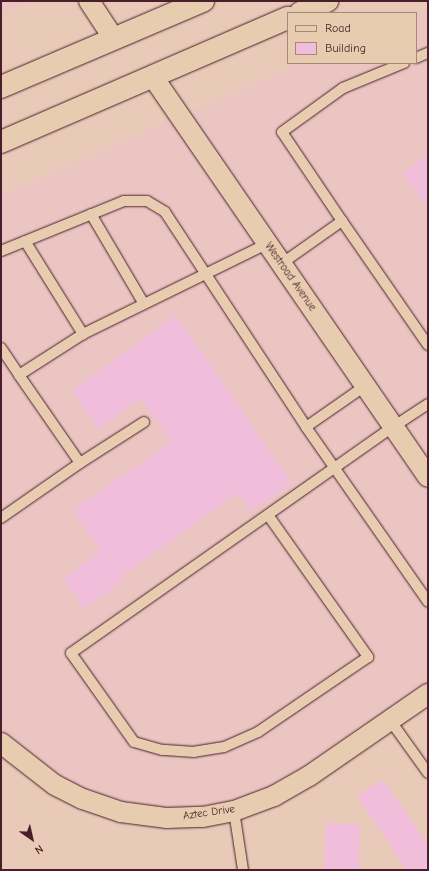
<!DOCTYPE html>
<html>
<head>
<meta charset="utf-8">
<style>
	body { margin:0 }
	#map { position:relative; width:429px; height:871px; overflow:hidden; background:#e9c9b8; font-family:"Comic Neue",sans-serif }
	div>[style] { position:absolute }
	.built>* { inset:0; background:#ebc5c2 }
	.building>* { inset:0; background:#f0bddb; transform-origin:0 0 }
	.roads { filter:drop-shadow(0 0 1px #4a1f2b) drop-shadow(0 0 1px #4a1f2b) }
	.service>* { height:10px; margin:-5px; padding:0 5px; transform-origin:5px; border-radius:5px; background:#e7ccaf }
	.minor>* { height:20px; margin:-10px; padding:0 10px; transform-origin:10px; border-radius:10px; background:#e7ccaf }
	.trunk>* { height:22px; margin:-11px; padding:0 11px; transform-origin:11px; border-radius:11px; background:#e7ccaf }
	span { translate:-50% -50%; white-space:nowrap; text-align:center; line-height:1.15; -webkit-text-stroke:3px #e7ccaf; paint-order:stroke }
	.street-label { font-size:11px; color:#4a1f2b }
	.frame { position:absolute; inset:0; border:2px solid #4a1f2b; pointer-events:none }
	.legend { position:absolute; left:287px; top:12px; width:130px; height:52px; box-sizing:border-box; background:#e7ccaf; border:1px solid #a8877a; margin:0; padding:5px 7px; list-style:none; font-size:12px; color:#4a1f2b }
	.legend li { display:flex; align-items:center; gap:8px; height:20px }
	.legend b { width:20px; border:1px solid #a8877a }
	.north { position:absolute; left:12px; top:819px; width:40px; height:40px; -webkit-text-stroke:3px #e7ccaf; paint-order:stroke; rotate:146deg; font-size:11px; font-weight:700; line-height:16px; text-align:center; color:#4a1f2b }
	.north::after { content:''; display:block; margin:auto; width:14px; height:18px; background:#4a1f2b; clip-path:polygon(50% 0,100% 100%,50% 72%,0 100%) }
</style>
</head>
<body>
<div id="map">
	<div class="built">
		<i style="clip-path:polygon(1px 1px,30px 1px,1px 14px)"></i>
		<i style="clip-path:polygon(428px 11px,428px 694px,234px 811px,121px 812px,1px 743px,1px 195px,301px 63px,416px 63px,416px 15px)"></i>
	</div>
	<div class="building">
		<i style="clip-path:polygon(428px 155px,428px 208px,403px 173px)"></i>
		<i style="clip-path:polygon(176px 315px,292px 483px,251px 512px,238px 493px,120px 577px,123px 581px,84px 608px,63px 578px,101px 551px,72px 510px,171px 442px,141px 398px,98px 429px,72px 391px)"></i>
		<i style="clip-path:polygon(383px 779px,428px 845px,428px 870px,407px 870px,357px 797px)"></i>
		<i style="left:326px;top:823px;width:34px;height:47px;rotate:2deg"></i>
	</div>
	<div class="roads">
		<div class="service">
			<i style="left:416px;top:58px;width:13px;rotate:-23deg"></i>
			<i style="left:91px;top:214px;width:104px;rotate:59.5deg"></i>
			<i style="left:342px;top:221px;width:151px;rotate:55.3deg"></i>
			<i style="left:25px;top:241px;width:110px;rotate:58.1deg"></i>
			<i style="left:1px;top:251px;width:133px;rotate:-22.1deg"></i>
			<i style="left:124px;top:201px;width:23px"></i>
			<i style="left:147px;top:201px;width:21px;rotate:31deg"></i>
			<i style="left:165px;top:212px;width:257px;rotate:56.7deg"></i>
			<i style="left:306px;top:427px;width:72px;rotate:-34.8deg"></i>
			<i style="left:281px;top:264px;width:75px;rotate:-35.2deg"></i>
			<i style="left:342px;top:221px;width:107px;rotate:-124deg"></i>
			<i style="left:282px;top:132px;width:75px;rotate:-35.8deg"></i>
			<i style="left:343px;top:88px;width:66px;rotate:-22.3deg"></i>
			<i style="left:1px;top:348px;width:32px;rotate:56deg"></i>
			<i style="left:19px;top:375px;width:76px;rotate:-32.6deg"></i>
			<i style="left:83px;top:334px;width:205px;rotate:-26.1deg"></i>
			<i style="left:306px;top:427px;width:213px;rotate:55.1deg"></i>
			<i style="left:80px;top:463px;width:76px;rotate:-32.6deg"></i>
			<i style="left:268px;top:515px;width:174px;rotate:54.8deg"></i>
			<i style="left:368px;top:657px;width:133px;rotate:145.7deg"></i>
			<i style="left:258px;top:732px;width:37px;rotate:156deg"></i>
			<i style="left:224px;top:747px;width:30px;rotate:171deg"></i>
			<i style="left:194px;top:752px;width:32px;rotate:-176deg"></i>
			<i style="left:162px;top:750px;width:29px;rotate:-164deg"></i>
			<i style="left:134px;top:742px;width:109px;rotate:-125.3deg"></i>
			<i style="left:71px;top:653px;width:393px;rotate:-35.1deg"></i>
			<i style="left:393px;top:427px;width:42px;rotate:-33.3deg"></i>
			<i style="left:1px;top:518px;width:96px;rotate:-34.8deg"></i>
			<i style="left:80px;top:463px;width:107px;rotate:-124.7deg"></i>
			<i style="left:390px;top:720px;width:65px;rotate:54.4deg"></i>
			<i style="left:234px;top:811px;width:60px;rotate:81.3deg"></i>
		</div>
		<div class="minor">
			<i style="left:89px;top:1px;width:45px;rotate:56.7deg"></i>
			<i style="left:153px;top:77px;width:485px;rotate:55.5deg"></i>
			<i style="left:1px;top:743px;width:68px;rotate:37.9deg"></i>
			<i style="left:55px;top:785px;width:31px;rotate:27deg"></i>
			<i style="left:83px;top:799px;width:40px;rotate:18.9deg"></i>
			<i style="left:121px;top:812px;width:45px;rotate:7.6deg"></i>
			<i style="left:166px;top:818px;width:37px;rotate:-2deg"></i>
			<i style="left:203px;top:817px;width:32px;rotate:-11deg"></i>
			<i style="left:234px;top:811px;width:43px;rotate:-20.6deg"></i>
			<i style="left:274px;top:796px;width:40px;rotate:-29.7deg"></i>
			<i style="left:309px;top:776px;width:145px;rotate:-34.6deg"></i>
		</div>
		<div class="trunk">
			<i style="left:300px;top:13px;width:30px;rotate:-24deg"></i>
			<i style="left:1px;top:87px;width:220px;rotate:-23.1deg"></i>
			<i style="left:1px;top:142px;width:313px;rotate:-23.4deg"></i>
		</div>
	</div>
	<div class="street-label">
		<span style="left:290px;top:277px;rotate:55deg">Westroad Avenue</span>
		<span style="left:209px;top:813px;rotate:-8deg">Aztec Drive</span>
	</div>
	<div class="frame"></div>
	<ul class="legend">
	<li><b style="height:5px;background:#e7ccaf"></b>Road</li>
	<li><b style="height:11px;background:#f0bddb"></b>Building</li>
	</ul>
	<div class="north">N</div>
</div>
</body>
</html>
